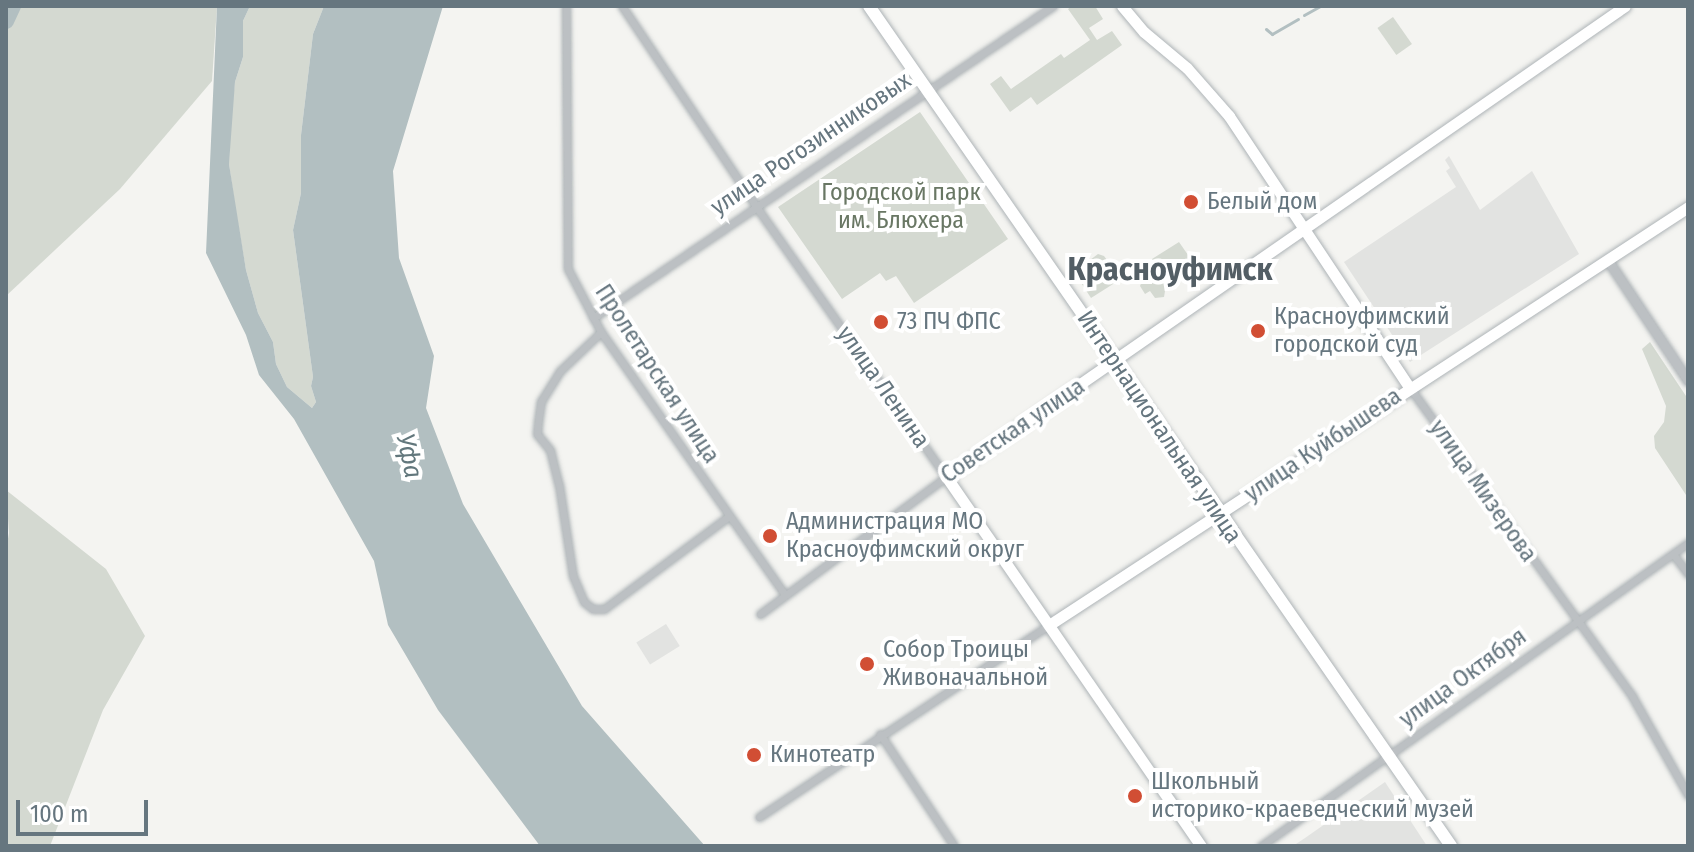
<!DOCTYPE html>
<html>
<head>
<meta charset="utf-8">
<style>
	body { margin:0 }
	#map { position:relative; width:1694px; height:852px; overflow:hidden; background:#f4f4f1; font-family:"Fira Sans Condensed",sans-serif }
	div>[style] { position:absolute }
	.built>* { inset:0; background:#e2e3e1; transform-origin:0 0 }
	.green>* { inset:0; background:#d4d9d1; transform-origin:0 0 }
	.water>* { inset:0; background:#b2bfc1 }
	.stream>* { height:3px; margin:-1.5px; padding:0 1.5px; transform-origin:1.5px; border-radius:1.5px; background:#b2bfc1 }
	.river>* { height:16px; margin:-8px; padding:0 8px; transform-origin:8px; border-radius:8px; background:#b2bfc1 }
	.roads { filter:drop-shadow(0 0 2px #aeb4b7) drop-shadow(0 0 2px #aeb4b7) }
	.minor>* { height:7px; margin:-3.5px; padding:0 3.5px; transform-origin:3.5px; border-radius:3.5px; background:#bcc0c3 }
	.tertiary>* { height:9px; margin:-4.5px; padding:0 4.5px; transform-origin:4.5px; border-radius:4.5px; background:#bcc0c3 }
	.secondary>* { height:11px; margin:-5.5px; padding:0 5.5px; transform-origin:5.5px; border-radius:5.5px; background:#fff }
	.primary>* { height:12px; margin:-6px; padding:0 6px; transform-origin:6px; border-radius:6px; background:#fff }
	.dots>* { width:22px; height:22px; translate:-50% -50%; box-sizing:border-box; border:4px solid #fff; border-radius:50% }
	span { translate:-50% -50%; white-space:nowrap; text-align:center; line-height:1.15; -webkit-text-stroke:8px #fff; paint-order:stroke }
	.street-label { font-size:24px; color:#66767f }
	.park-label { font-size:24px; color:#697764 }
	.poi-label { font-size:24px; color:#66767f }
	.left { translate:0 -50%; text-align:left }
	.water-label { font-size:26px; color:#62777c; font-style:italic }
	.district-label { font-size:32px; color:#535e65; font-weight:700 }
	.frame { position:absolute; inset:0; border:8px solid #66767f; pointer-events:none }
	.scale { position:absolute; left:16px; top:800px; width:132px; height:36px; box-sizing:border-box; border:4px solid #66767f; border-top:0; padding-left:10px; font-size:24px; line-height:28px; white-space:nowrap; color:#66767f; -webkit-text-stroke:6px #fff; paint-order:stroke }
</style>
</head>
<body>
<div id="map">
	<div class="built">
		<i style="clip-path:polygon(1449px 156px,1480px 210px,1532px 171px,1579px 254px,1410px 362px,1344px 262px,1456px 187px,1446px 171px,1450px 168px,1445px 160px)"></i>
		<i style="left:666px;top:624px;width:26px;height:35px;rotate:58deg"></i>
		<i style="clip-path:polygon(1385px 782px,1427px 846px,1293px 846px,1305px 838px)"></i>
	</div>
	<div class="green">
		<i style="clip-path:polygon(6px 6px,217px 6px,212px 81px,120px 189px,6px 296px)"></i>
		<i style="clip-path:polygon(250px 6px,324px 6px,313px 34px,301px 135px,301px 193px,293px 230px,313px 377px,311px 386px,316px 402px,312px 408px,287px 387px,276px 364px,273px 342px,258px 313px,246px 270px,235px 206px,229px 164px,230px 124px,235px 82px,243px 57px,243px 21px)"></i>
		<i style="clip-path:polygon(1072px 6px,1095px 6px,1103px 19px,1089px 28px,1097px 40px,1112px 31px,1122px 45px,1037px 105px,1031px 97px,1010px 112px,990px 84px,1001px 76px,1011px 89px,1061px 54px,1064px 58px,1090px 40px,1068px 9px)"></i>
		<i style="left:1393px;top:17px;width:33px;height:19px;rotate:55deg"></i>
		<i style="clip-path:polygon(920px 112px,969px 183px,966px 186px,971px 194px,977px 194px,1008px 239px,914px 303px,896px 276px,886px 281px,880px 273px,842px 299px,778px 207px)"></i>
		<i style="clip-path:polygon(1179px 242px,1195px 265px,1166px 285px,1164px 297px,1155px 298px,1150px 291px,1145px 294px,1140px 286px,1142px 281px,1158px 267px,1152px 259px)"></i>
		<i style="clip-path:polygon(1098px 254px,1104px 256px,1121px 279px,1091px 298px,1074px 272px)"></i>
		<i style="clip-path:polygon(1650px 342px,1688px 399px,1688px 498px,1655px 448px,1654px 436px,1664px 422px,1666px 406px,1642px 349px)"></i>
		<i style="clip-path:polygon(6px 490px,106px 569px,145px 636px,103px 710px,50px 846px,6px 846px,6px 550px,9px 533px)"></i>
	</div>
	<div class="water">
		<i style="clip-path:polygon(217px 6px,250px 6px,243px 21px,243px 57px,235px 82px,229px 164px,246px 270px,258px 313px,273px 342px,276px 364px,287px 387px,312px 408px,316px 402px,311px 386px,313px 377px,293px 230px,301px 193px,301px 135px,313px 34px,324px 6px,443px 6px,393px 171px,399px 258px,434px 356px,426px 408px,463px 504px,582px 706px,705px 846px,540px 846px,438px 710px,388px 625px,374px 561px,294px 419px,259px 375px,246px 335px,206px 253px)"></i>
	</div>
	<div class="stream">
		<i style="left:1304px;top:15px;width:18px;rotate:-29deg"></i>
		<i style="left:1266px;top:29px;width:8px;rotate:40deg"></i>
		<i style="left:1272px;top:34px;width:30px;rotate:-30deg"></i>
	</div>
	<div class="river">
		<i style="left:6px;top:21px;width:17px;rotate:-65deg"></i>
	</div>
	<div class="roads">
		<div class="minor">
			<i style="left:566px;top:6px;width:263px;rotate:89.6deg"></i>
			<i style="left:568px;top:269px;width:71px;rotate:62.4deg"></i>
			<i style="left:601px;top:332px;width:321px;rotate:55deg"></i>
			<i style="left:622px;top:6px;width:239px;rotate:56.2deg"></i>
			<i style="left:755px;top:205px;width:332px;rotate:54.9deg"></i>
			<i style="left:946px;top:477px;width:231px;rotate:143.6deg"></i>
			<i style="left:593px;top:318px;width:556px;rotate:-34.15deg"></i>
			<i style="left:601px;top:332px;width:57px;rotate:136.4deg"></i>
			<i style="left:560px;top:371px;width:36px;rotate:122deg"></i>
			<i style="left:541px;top:401px;width:22px;rotate:98deg"></i>
			<i style="left:538px;top:423px;width:11px;rotate:95deg"></i>
			<i style="left:537px;top:434px;width:21px;rotate:51deg"></i>
			<i style="left:550px;top:450px;width:36px;rotate:76deg"></i>
			<i style="left:559px;top:485px;width:92px;rotate:81.3deg"></i>
			<i style="left:573px;top:576px;width:28px;rotate:67deg"></i>
			<i style="left:584px;top:602px;width:11px;rotate:38deg"></i>
			<i style="left:593px;top:609px;width:11px"></i>
			<i style="left:604px;top:609px;width:154px;rotate:-36.6deg"></i>
			<i style="left:1410px;top:388px;width:380px;rotate:54.2deg"></i>
			<i style="left:1632px;top:696px;width:114px;rotate:60.5deg"></i>
			<i style="left:1673px;top:554px;width:25px;rotate:53deg"></i>
			<i style="left:880px;top:734px;width:134px;rotate:56.5deg"></i>
			<i style="left:759px;top:817px;width:348px;rotate:-33.5deg"></i>
			<i style="left:1261px;top:846px;width:524px;rotate:-35.36deg"></i>
		</div>
		<div class="tertiary">
			<i style="left:1607px;top:259px;width:146px;rotate:56.4deg"></i>
		</div>
		<div class="secondary">
			<i style="left:1122px;top:6px;width:34px;rotate:50deg"></i>
			<i style="left:1144px;top:32px;width:56px;rotate:39.9deg"></i>
			<i style="left:1187px;top:68px;width:64px;rotate:48.8deg"></i>
			<i style="left:1229px;top:116px;width:325px;rotate:56.4deg"></i>
			<i style="left:1049px;top:625px;width:764px;rotate:-33.19deg"></i>
			<i style="left:1201px;top:846px;width:449px;rotate:-124.6deg"></i>
			<i style="left:946px;top:477px;width:826px;rotate:-34.75deg"></i>
		</div>
		<div class="primary">
			<i style="left:869px;top:6px;width:1022px;rotate:55.28deg"></i>
		</div>
	</div>
	<div class="dots">
		<i style="left:1191px;top:202px;background:#d14e34"></i>
		<i style="left:881px;top:322px;background:#d14e34"></i>
		<i style="left:1258px;top:331px;background:#d14e34"></i>
		<i style="left:770px;top:536px;background:#d14e34"></i>
		<i style="left:867px;top:664px;background:#d14e34"></i>
		<i style="left:754px;top:755px;background:#d14e34"></i>
		<i style="left:1135px;top:796px;background:#d14e34"></i>
	</div>
	<div class="street-label">
		<span style="left:811px;top:144px;rotate:-34deg">улица Рогозинниковых</span>
		<span style="left:657px;top:374px;rotate:57deg">Пролетарская улица</span>
		<span style="left:883px;top:387px;rotate:55deg">улица Ленина</span>
		<span style="left:1159px;top:427px;rotate:56deg">Интернациональная улица</span>
		<span style="left:1013px;top:431px;rotate:-34deg">Советская улица</span>
		<span style="left:1323px;top:445px;rotate:-34deg">улица Куйбышева</span>
		<span style="left:1483px;top:491px;rotate:55deg">улица Мизерова</span>
		<span style="left:1463px;top:678px;rotate:-36deg">улица Октября</span>
	</div>
	<div class="park-label">
		<span style="left:901px;top:207px">Городской парк<br>им. Блюхера</span>
	</div>
	<div class="poi-label">
		<span class="left" style="left:1207px;top:202px">Белый дом</span>
		<span class="left" style="left:1274px;top:331px">Красноуфимский<br>городской суд</span>
		<span class="left" style="left:897px;top:322px">73 ПЧ ФПС</span>
		<span class="left" style="left:786px;top:536px">Администрация МО<br>Красноуфимский округ</span>
		<span class="left" style="left:883px;top:664px">Собор Троицы<br>Живоначальной</span>
		<span class="left" style="left:770px;top:755px">Кинотеатр</span>
		<span class="left" style="left:1151px;top:796px">Школьный<br>историко-краеведческий музей</span>
	</div>
	<div class="water-label">
		<span style="left:409px;top:456px;rotate:78deg">Уфа</span>
	</div>
	<div class="district-label">
		<span style="left:1170px;top:269px">Красноуфимск</span>
	</div>
	<div class="frame"></div>
	<div class="scale">100 m</div>
</div>
</body>
</html>
